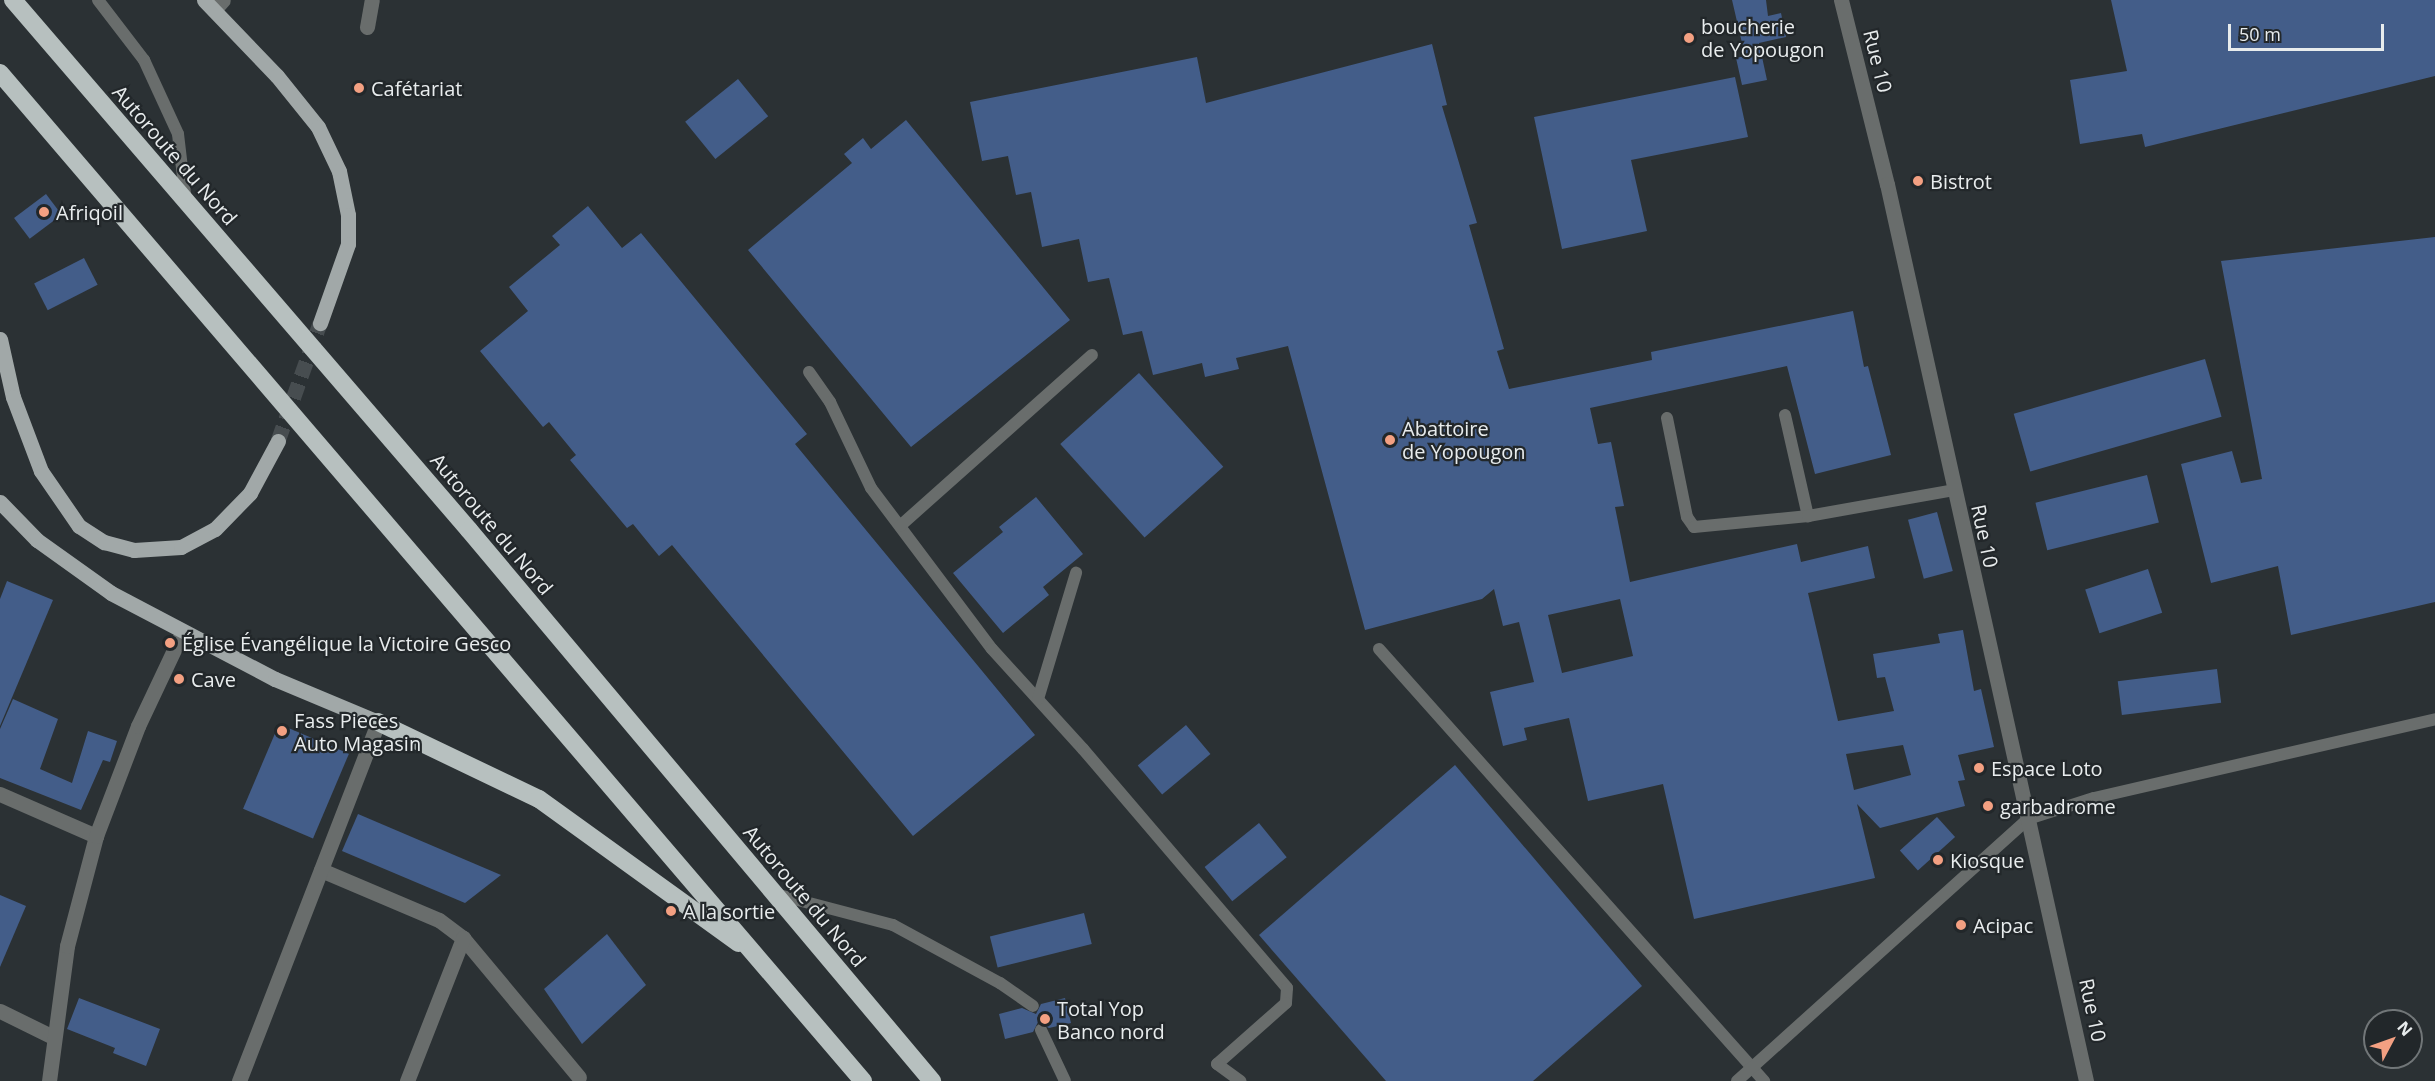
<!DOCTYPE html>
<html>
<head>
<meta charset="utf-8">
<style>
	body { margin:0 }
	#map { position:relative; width:2435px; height:1081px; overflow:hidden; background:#2b3134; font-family:"Open Sans",sans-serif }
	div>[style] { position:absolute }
	.building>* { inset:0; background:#435d89; transform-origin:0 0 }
	.primary-tunnel>* { height:15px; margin-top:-7.5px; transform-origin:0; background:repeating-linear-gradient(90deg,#474d50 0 15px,transparent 0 23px) }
	.lane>* { height:12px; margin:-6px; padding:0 6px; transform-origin:6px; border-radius:6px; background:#696d6c }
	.street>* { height:15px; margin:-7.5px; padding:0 7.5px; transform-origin:7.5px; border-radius:7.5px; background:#696d6c }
	.primary>* { height:15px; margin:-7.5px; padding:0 7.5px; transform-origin:7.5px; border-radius:7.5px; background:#a1a8a8 }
	.highway>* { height:18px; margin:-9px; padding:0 9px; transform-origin:9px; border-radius:9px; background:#b7c0bf }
	.dots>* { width:16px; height:16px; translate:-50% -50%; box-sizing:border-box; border:3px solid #22272a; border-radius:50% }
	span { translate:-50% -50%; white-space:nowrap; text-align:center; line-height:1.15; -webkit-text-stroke:4.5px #22272a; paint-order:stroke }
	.poi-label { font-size:20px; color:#e8eced }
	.left { translate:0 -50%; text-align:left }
	.street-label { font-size:20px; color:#e8eced }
	.north { position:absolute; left:2363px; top:1009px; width:60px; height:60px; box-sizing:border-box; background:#22272a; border:2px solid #717678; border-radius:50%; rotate:49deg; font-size:16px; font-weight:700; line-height:24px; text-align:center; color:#e8eced }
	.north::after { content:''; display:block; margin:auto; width:21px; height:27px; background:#f3a082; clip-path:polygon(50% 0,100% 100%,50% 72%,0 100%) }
	.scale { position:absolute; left:2228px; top:24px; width:156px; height:27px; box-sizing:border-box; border:3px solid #e8eced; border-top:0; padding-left:8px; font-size:18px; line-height:21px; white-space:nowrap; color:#e8eced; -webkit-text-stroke:4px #22272a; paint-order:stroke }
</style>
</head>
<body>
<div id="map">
	<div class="building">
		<i style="clip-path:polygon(1732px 0,1766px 0,1768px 16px,1781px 13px,1786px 37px,1759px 43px,1767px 80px,1742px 85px,1736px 58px,1745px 56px)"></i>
		<i style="clip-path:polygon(2111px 0,2435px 0,2435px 76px,2145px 147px,2142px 134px,2080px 144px,2070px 80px,2127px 71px)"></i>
		<i style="clip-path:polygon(evenodd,1432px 44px,1447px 105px,1442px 106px,1477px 223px,1469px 225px,1504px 349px,1497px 351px,1509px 389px,1652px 360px,1651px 352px,1853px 311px,1864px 367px,1868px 366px,1891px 455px,1815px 474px,1787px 366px,1590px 408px,1598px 444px,1611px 442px,1624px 506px,1615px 507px,1630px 582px,1797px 544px,1801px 562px,1868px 546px,1875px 578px,1808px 593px,1838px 721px,1894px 711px,1885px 677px,1877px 678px,1873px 654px,1940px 643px,1938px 634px,1963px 630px,1974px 691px,1981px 689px,1994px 747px,1958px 755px,1965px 780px,1958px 781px,1965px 806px,1880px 828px,1857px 804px,1875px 878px,1694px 919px,1663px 784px,1588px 801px,1569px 718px,1524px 728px,1527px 740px,1503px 746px,1490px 692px,1534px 682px,1519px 622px,1503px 626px,1494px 589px,1482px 599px,1365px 630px,1288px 346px,1236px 358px,1239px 369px,1205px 377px,1202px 363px,1153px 375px,1142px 331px,1123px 335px,1109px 278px,1088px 282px,1079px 239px,1042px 247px,1031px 192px,1016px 195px,1008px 156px,982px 161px,970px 102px,1197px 57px,1206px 103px,1432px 44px,1620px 599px,1633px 656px,1562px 673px,1548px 615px,1620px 599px,1432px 44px,1903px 745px,1911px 775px,1854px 790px,1846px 754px,1903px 745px)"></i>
		<i style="clip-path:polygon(1735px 77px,1748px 137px,1631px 160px,1647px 231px,1562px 249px,1534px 117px)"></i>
		<i style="left:738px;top:79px;width:48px;height:68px;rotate:51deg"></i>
		<i style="clip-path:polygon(906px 120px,1070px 320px,911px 447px,748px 250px,852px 163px,844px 154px,863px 138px,871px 149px)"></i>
		<i style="left:46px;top:194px;width:26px;height:40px;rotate:53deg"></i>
		<i style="clip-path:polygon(588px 206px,622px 248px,641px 233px,807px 434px,795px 444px,1035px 735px,913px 836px,672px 545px,659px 556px,633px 524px,627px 528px,570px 460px,576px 455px,549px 422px,543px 427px,480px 351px,528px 311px,509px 287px,560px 245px,552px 236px)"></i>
		<i style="clip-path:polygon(2435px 237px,2435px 602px,2291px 635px,2278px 566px,2211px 583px,2181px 464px,2232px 451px,2241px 483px,2262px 479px,2221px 261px)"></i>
		<i style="left:84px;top:258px;width:30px;height:56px;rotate:63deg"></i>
		<i style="left:2205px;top:359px;width:60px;height:199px;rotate:74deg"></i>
		<i style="left:1139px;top:373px;width:126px;height:106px;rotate:48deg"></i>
		<i style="left:2147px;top:475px;width:49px;height:115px;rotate:76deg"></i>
		<i style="clip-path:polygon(1036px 497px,1083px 554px,1043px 587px,1049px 595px,1003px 633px,953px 573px,1003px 532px,999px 527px)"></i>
		<i style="left:1937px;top:512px;width:61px;height:30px;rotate:75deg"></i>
		<i style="left:2148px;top:569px;width:46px;height:66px;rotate:72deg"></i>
		<i style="clip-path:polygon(7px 581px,53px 600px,0 726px,0 599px)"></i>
		<i style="left:2217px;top:669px;width:34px;height:100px;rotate:83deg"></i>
		<i style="clip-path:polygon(13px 699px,58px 719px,40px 769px,72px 783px,88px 731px,117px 741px,110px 762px,103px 760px,81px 810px,0 778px,0 729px)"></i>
		<i style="left:279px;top:724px;width:76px;height:92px;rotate:23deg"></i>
		<i style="left:1186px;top:725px;width:38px;height:63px;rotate:50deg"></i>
		<i style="clip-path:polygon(1455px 765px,1642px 986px,1533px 1081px,1386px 1081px,1259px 935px)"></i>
		<i style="clip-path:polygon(358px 814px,501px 875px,465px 903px,342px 851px)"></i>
		<i style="left:1937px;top:817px;width:27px;height:50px;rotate:48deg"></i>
		<i style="left:1259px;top:823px;width:44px;height:70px;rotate:51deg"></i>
		<i style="clip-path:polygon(0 895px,26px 906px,0 967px)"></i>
		<i style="left:1084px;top:913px;width:32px;height:97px;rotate:76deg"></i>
		<i style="clip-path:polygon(607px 934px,646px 985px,582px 1044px,544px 989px)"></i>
		<i style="clip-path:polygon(79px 998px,160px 1029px,146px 1066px,113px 1053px,115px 1048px,67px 1029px)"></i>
		<i style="clip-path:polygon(1065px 998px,1071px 1023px,1049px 1028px,1038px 1022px,1033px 1032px,1005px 1039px,999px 1014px,1022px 1008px,1036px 1014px,1041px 1004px)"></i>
	</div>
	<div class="primary-tunnel">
		<i style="left:278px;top:441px;width:125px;rotate:-70.4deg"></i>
	</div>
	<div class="lane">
		<i style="left:98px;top:0;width:76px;rotate:52.5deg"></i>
		<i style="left:144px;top:60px;width:81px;rotate:65.3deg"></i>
		<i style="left:178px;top:134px;width:68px;rotate:83.3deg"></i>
		<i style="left:809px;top:372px;width:37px;rotate:55deg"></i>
		<i style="left:830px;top:402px;width:95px;rotate:64.5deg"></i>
		<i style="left:871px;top:488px;width:201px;rotate:53.1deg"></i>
		<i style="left:992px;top:649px;width:135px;rotate:47.7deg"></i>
		<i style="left:1083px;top:749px;width:314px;rotate:49.5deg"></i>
		<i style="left:1287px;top:988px;width:15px;rotate:94deg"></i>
		<i style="left:1286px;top:1003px;width:92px;rotate:138.5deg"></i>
		<i style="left:1217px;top:1064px;width:29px;rotate:36deg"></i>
		<i style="left:1785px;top:415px;width:104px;rotate:77.2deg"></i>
		<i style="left:1667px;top:418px;width:101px;rotate:78.6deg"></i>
		<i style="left:1687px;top:517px;width:12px;rotate:55deg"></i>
		<i style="left:1694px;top:527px;width:115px;rotate:-5.5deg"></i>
		<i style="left:1808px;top:516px;width:148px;rotate:-10.1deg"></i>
		<i style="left:900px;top:526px;width:257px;rotate:-41.7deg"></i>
		<i style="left:1379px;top:649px;width:579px;rotate:48.29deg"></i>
		<i style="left:1038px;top:699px;width:132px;rotate:-73.2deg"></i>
		<i style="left:775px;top:894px;width:122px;rotate:14.7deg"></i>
		<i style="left:893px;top:925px;width:122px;rotate:28.5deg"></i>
		<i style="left:1000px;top:983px;width:40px;rotate:34.9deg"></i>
		<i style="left:1041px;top:1030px;width:56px;rotate:64.8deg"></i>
		<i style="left:1737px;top:1081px;width:392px;rotate:-42deg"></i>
		<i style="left:2028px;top:819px;width:69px;rotate:-17.7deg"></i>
		<i style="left:2094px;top:798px;width:350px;rotate:-13deg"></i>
	</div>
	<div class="street">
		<i style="left:1841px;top:0;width:190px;rotate:76deg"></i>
		<i style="left:1887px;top:184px;width:919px;rotate:77.49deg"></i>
		<i style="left:214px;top:10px;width:13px;rotate:-48deg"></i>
		<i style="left:367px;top:27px;width:27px;rotate:-80deg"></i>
		<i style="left:0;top:794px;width:105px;rotate:23.6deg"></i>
		<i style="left:321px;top:870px;width:128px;rotate:23deg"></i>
		<i style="left:439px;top:920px;width:30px;rotate:37deg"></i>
		<i style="left:463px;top:938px;width:181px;rotate:50.2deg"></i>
		<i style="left:0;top:1011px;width:59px;rotate:26.1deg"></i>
		<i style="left:49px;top:1081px;width:136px;rotate:-82.4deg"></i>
		<i style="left:67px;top:946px;width:114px;rotate:-75.2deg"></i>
		<i style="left:96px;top:836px;width:118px;rotate:-69.1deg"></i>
		<i style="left:138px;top:726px;width:103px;rotate:-64.7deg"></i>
		<i style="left:239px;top:1081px;width:385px;rotate:-68.8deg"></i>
		<i style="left:407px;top:1081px;width:154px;rotate:-68.6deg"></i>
	</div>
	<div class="primary">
		<i style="left:204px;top:0;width:105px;rotate:46.2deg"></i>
		<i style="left:277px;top:76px;width:65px;rotate:51.2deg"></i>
		<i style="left:318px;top:127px;width:49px;rotate:64.5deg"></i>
		<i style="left:339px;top:171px;width:45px;rotate:78.4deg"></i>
		<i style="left:348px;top:215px;width:29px;rotate:90deg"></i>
		<i style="left:348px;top:244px;width:84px;rotate:109.5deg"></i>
		<i style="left:0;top:339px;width:59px;rotate:77.4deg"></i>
		<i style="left:13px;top:397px;width:79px;rotate:69.3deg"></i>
		<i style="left:41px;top:471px;width:67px;rotate:55.4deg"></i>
		<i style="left:79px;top:526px;width:30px;rotate:33deg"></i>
		<i style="left:104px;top:542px;width:31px;rotate:15deg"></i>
		<i style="left:134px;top:550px;width:47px;rotate:-3.7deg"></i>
		<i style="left:181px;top:547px;width:38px;rotate:-28deg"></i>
		<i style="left:215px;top:529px;width:50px;rotate:-45.8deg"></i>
		<i style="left:250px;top:493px;width:59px;rotate:-61.7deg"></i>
		<i style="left:0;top:502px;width:53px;rotate:45.8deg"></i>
		<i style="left:37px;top:540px;width:91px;rotate:35.6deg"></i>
		<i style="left:111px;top:593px;width:185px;rotate:27.7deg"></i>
		<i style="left:275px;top:679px;width:112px;rotate:22.7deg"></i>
	</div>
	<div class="highway">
		<i style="left:13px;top:0;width:699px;rotate:49.29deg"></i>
		<i style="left:469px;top:530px;width:720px;rotate:49.96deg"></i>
		<i style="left:0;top:73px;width:1327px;rotate:49.43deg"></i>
		<i style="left:378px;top:722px;width:178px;rotate:25.6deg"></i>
		<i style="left:539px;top:799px;width:246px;rotate:35.8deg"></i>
	</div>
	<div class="dots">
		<i style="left:1689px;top:38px;background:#f3a082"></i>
		<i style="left:359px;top:88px;background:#f3a082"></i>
		<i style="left:1918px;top:181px;background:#f3a082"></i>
		<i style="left:44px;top:212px;background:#f3a082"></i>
		<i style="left:1390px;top:440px;background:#f3a082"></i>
		<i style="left:170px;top:643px;background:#f3a082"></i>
		<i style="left:179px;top:679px;background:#f3a082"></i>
		<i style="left:282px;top:731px;background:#f3a082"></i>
		<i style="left:1979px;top:768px;background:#f3a082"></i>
		<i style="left:1988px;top:806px;background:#f3a082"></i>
		<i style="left:1938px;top:860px;background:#f3a082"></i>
		<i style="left:671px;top:911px;background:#f3a082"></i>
		<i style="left:1961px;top:925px;background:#f3a082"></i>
		<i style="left:1045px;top:1019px;background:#f3a082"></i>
	</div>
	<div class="poi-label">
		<span class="left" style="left:1701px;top:38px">boucherie<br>de Yopougon</span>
		<span class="left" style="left:371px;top:88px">Cafétariat</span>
		<span class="left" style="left:1930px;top:181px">Bistrot</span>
		<span class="left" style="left:56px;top:212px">Afriqoil</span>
		<span class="left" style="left:1402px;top:440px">Abattoire<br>de Yopougon</span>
		<span class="left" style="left:182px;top:643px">Église Évangélique la Victoire Gesco</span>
		<span class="left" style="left:191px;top:679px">Cave</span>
		<span class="left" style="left:294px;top:732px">Fass Pieces<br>Auto Magasin</span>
		<span class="left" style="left:1991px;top:768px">Espace Loto</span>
		<span class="left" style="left:2000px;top:806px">garbadrome</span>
		<span class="left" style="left:1950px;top:860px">Kiosque</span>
		<span class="left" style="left:683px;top:911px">A la sortie</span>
		<span class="left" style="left:1973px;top:925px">Acipac</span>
		<span class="left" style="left:1057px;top:1020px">Total Yop<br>Banco nord</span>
	</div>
	<div class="street-label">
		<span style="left:1878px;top:61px;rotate:76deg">Rue 10</span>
		<span style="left:175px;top:155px;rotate:49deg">Autoroute du Nord</span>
		<span style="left:492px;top:524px;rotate:50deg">Autoroute du Nord</span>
		<span style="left:1985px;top:536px;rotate:78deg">Rue 10</span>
		<span style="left:805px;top:896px;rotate:50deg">Autoroute du Nord</span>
		<span style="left:2093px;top:1010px;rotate:78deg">Rue 10</span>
	</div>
	<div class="north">N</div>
	<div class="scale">50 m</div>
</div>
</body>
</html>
